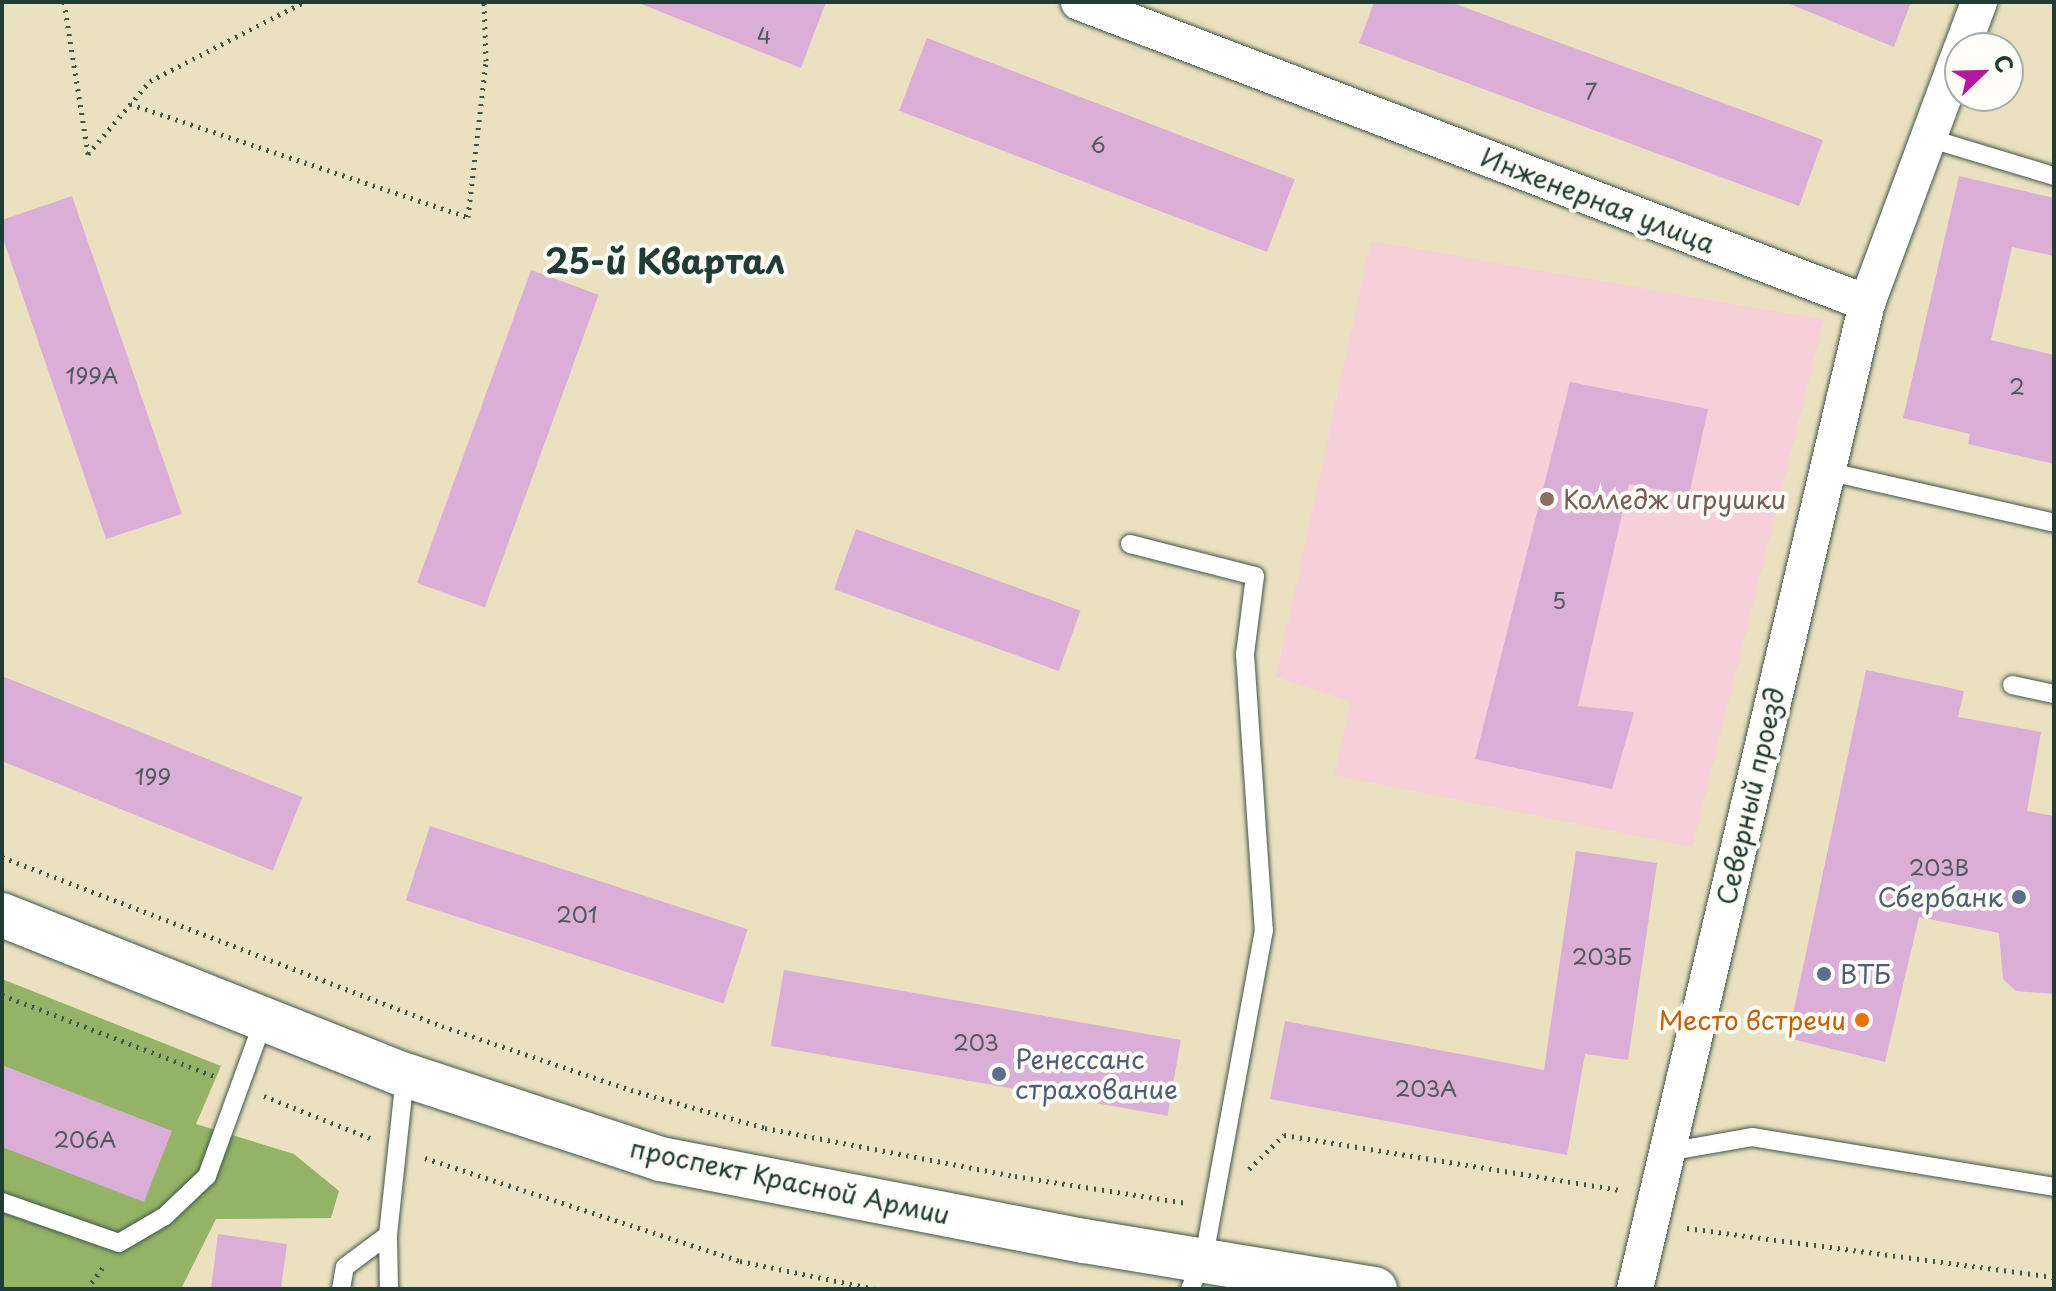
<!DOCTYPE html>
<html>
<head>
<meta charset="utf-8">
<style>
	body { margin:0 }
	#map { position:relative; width:2056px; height:1291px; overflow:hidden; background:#ebe1c0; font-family:"Playpen Sans",sans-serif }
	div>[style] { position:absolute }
	.built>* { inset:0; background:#f6cfd9 }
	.forest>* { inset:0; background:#95b366 }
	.building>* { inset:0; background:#dbaed7; transform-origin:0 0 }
	.path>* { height:5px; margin-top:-2.5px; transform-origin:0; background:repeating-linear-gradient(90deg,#3e5649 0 2px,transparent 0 8px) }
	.roads { filter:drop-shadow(0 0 2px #3e5649) drop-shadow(0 0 2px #3e5649) }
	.lane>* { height:18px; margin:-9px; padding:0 9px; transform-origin:9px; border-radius:9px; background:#fff }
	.street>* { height:36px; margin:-18px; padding:0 18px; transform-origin:18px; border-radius:18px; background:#fff }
	.secondary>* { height:44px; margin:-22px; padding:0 22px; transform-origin:22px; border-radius:22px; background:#fff }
	.dots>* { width:22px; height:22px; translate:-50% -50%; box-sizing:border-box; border:4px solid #fdfcf7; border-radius:50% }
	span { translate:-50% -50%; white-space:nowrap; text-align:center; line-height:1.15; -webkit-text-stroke:8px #fdfcf7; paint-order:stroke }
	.number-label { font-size:22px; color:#4e595d }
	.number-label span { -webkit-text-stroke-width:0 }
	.street-label { font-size:26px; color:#1f3d34 }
	.education-label { font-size:26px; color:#785e54 }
	.left { translate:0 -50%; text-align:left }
	.service-label { font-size:26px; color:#4e5e75 }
	.right { translate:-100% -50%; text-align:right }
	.food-label { font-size:26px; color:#c56008 }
	.district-label { font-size:34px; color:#1f3d34; font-weight:700 }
	.frame { position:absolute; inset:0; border:4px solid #1f3d34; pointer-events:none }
	.north { position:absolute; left:1944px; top:32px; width:80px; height:80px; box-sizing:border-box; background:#fdfcf7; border:2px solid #a4b0a9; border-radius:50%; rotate:67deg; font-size:22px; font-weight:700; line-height:32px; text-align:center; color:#1f3d34 }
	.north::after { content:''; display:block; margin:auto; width:28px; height:36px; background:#b5179e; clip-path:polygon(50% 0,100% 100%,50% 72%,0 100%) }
</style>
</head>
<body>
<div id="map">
	<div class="built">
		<i style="clip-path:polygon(1371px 241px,1824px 320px,1692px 847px,1334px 775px,1351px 702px,1276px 677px)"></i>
	</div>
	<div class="forest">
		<i style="clip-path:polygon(2px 979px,221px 1066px,196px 1124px,294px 1154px,339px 1191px,331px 1218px,216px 1219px,181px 1289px,2px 1289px)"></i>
	</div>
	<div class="building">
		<i style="clip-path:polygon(636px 2px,826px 2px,801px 68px)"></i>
		<i style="clip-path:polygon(1374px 2px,1450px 2px,1823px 140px,1799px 206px,1359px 43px)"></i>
		<i style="clip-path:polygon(1785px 2px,1911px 2px,1894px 47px)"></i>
		<i style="left:927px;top:38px;width:394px;height:78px;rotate:21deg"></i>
		<i style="clip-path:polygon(1959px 176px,2054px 198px,2054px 256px,2012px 247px,1991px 340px,2054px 355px,2054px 464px,1968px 444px,1970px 434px,1903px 418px)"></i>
		<i style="clip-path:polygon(72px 196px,182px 514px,106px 539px,2px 236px,2px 220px)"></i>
		<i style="left:531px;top:270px;width:72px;height:333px;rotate:20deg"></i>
		<i style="clip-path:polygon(1570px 382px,1708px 409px,1689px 495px,1629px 484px,1578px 706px,1634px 712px,1612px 789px,1475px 759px)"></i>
		<i style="left:856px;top:529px;width:239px;height:64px;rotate:20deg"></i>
		<i style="clip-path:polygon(1866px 670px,1964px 691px,1958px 717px,2041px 732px,2027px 811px,2054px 816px,2054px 994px,2016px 991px,2003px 979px,1999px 933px,1919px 917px,1885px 1062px,1788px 1038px)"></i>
		<i style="left:2px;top:676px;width:324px;height:79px;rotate:22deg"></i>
		<i style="left:430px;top:826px;width:334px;height:78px;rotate:18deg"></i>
		<i style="clip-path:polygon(1576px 851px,1657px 863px,1628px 1060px,1585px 1054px,1567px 1155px,1270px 1099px,1285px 1021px,1544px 1070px)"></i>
		<i style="left:784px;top:970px;width:403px;height:77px;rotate:10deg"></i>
		<i style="clip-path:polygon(2px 1065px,172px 1131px,144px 1202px,2px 1147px)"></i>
		<i style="clip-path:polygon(218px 1234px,287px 1244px,281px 1289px,211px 1289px)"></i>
	</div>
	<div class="path">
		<i style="left:64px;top:2px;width:154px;rotate:81deg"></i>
		<i style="left:88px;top:154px;width:96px;rotate:-49.7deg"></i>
		<i style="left:150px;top:81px;width:173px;rotate:-27.2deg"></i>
		<i style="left:130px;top:104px;width:356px;rotate:18.5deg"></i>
		<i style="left:468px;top:217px;width:157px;rotate:-83.4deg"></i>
		<i style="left:486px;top:61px;width:59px;rotate:-91.9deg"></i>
		<i style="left:2px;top:857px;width:471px;rotate:21deg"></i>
		<i style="left:442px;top:1026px;width:200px;rotate:18.7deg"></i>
		<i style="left:631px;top:1090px;width:139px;rotate:15.8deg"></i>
		<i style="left:765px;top:1128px;width:255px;rotate:10.9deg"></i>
		<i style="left:1015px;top:1176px;width:174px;rotate:8.9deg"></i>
		<i style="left:2px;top:995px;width:227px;rotate:20.9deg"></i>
		<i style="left:264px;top:1096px;width:114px;rotate:21.6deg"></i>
		<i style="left:425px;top:1158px;width:331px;rotate:18.1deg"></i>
		<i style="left:740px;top:1261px;width:138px;rotate:11.7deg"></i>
		<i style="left:1249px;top:1169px;width:49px;rotate:-44.2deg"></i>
		<i style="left:1284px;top:1135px;width:341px;rotate:9.3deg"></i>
		<i style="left:1687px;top:1228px;width:370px;rotate:7.6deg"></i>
		<i style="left:87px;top:1289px;width:27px;rotate:-54deg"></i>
	</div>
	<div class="roads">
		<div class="lane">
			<i style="left:1928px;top:138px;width:132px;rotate:16.8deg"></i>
			<i style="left:1826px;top:471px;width:234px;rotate:12.8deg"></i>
			<i style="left:1130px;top:544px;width:129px;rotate:14.4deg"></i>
			<i style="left:1255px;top:576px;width:79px;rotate:97.3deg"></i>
			<i style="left:1245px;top:654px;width:277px;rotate:86.1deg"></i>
			<i style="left:1264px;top:930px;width:337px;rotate:100.4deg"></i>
			<i style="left:1203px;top:1261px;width:31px;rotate:115deg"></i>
			<i style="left:2012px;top:685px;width:43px;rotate:12.1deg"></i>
			<i style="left:1667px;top:1152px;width:86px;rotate:-10deg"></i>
			<i style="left:1752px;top:1137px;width:306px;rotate:9.4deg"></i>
			<i style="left:2px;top:1202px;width:124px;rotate:19.3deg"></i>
			<i style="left:119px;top:1243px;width:53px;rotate:-30.4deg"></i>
			<i style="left:165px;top:1216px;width:58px;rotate:-43.6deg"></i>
			<i style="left:207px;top:1176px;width:164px;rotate:-70deg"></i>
			<i style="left:341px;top:1289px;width:22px;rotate:-80deg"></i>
			<i style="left:345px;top:1267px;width:54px;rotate:-36.7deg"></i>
			<i style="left:389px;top:1289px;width:54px;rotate:-91.1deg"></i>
			<i style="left:388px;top:1235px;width:161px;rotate:-83.9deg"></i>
		</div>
		<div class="street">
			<i style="left:1079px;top:2px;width:844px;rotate:20.91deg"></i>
			<i style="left:1962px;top:48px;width:49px;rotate:-69.7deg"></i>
			<i style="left:1635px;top:1289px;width:1013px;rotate:-76.76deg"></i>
			<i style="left:1867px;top:303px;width:267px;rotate:-69.6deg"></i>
		</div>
		<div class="secondary">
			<i style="left:2px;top:915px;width:434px;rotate:21.7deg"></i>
			<i style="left:405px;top:1075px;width:269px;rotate:18.2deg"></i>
			<i style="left:661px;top:1159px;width:431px;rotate:11deg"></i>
			<i style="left:1084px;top:1241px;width:295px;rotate:9.4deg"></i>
		</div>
	</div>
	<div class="dots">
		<i style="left:1547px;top:499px;background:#8d6e63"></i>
		<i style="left:2019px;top:897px;background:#5c6f8a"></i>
		<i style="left:1824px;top:974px;background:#5c6f8a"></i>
		<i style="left:1862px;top:1020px;background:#e8710a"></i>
		<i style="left:999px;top:1074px;background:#5c6f8a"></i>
	</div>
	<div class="number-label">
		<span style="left:764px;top:35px">4</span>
		<span style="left:1591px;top:91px">7</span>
		<span style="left:1098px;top:144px">6</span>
		<span style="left:92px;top:375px">199А</span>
		<span style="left:2017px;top:386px">2</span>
		<span style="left:1559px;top:600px">5</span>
		<span style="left:153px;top:776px">199</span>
		<span style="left:1939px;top:867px">203В</span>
		<span style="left:577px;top:914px">201</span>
		<span style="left:1602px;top:956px">203Б</span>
		<span style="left:976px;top:1042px">203</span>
		<span style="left:1426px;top:1088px">203А</span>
		<span style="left:85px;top:1139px">206А</span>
	</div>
	<div class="street-label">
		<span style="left:1598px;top:200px;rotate:21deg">Инженерная улица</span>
		<span style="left:1750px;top:796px;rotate:-77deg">Северный проезд</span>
		<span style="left:790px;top:1181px;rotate:12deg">проспект Красной Армии</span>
	</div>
	<div class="education-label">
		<span class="left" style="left:1563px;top:499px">Колледж игрушки</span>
	</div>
	<div class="service-label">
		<span class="right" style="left:2003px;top:897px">Сбербанк</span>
		<span class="left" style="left:1840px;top:974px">ВТБ</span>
		<span class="left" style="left:1015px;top:1074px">Ренессанс<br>страхование</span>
	</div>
	<div class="food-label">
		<span class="right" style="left:1846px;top:1020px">Место встречи</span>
	</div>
	<div class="district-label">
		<span style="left:665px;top:261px">25-й Квартал</span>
	</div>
	<div class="frame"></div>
	<div class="north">С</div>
</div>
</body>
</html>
